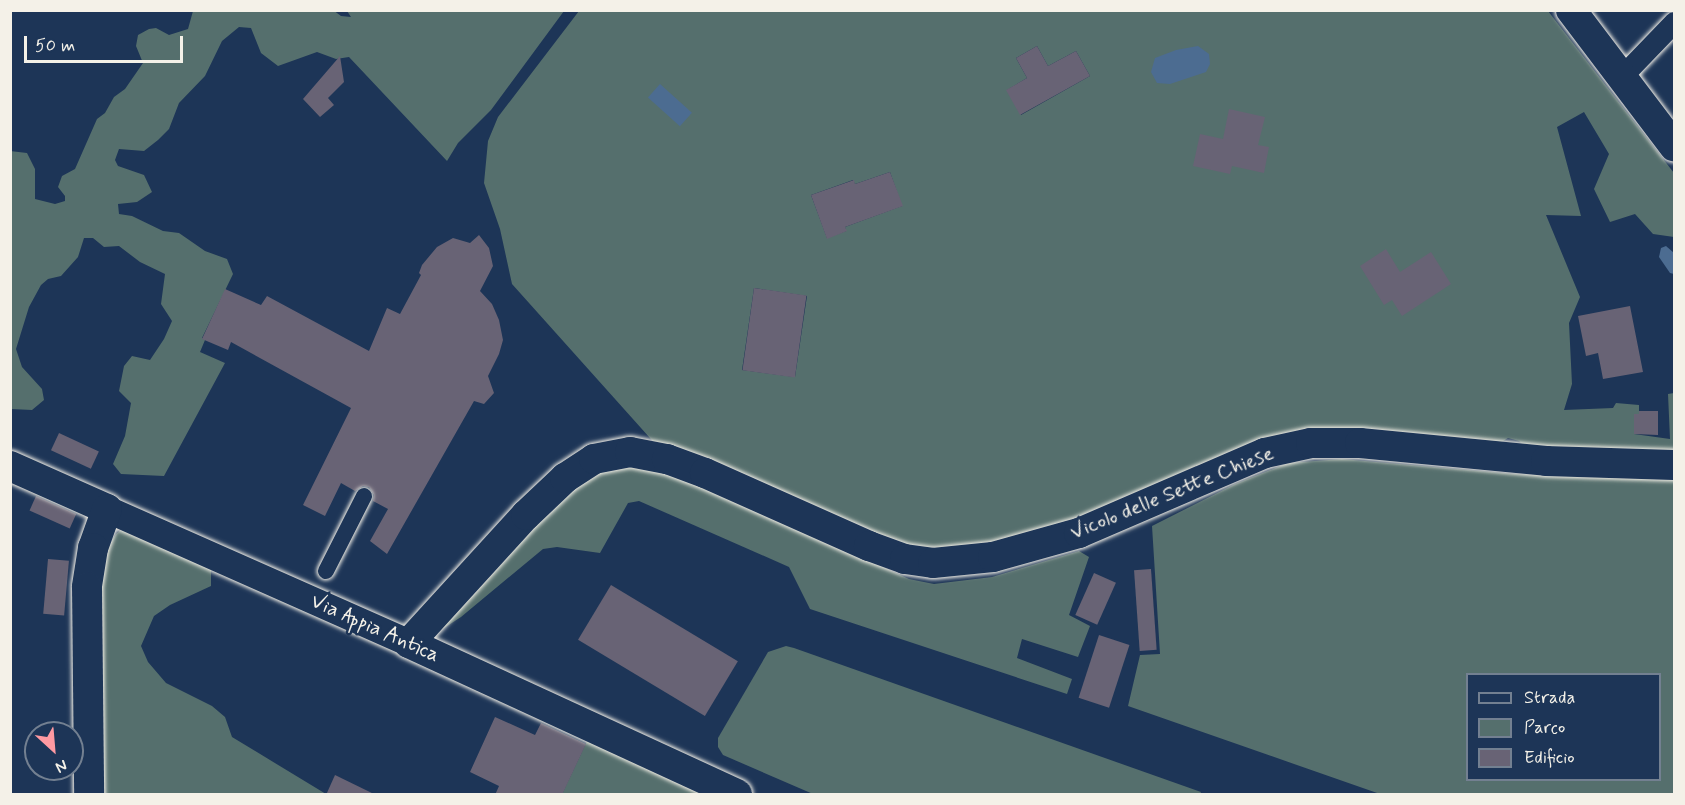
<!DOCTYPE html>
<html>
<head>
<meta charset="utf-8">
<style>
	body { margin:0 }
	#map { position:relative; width:1685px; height:805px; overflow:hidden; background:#1d3557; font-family:Mynerve,sans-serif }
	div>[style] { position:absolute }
	.green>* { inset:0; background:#556f6d }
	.water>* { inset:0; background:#4c6c91; transform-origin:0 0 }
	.building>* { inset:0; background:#686375; transform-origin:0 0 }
	.roads { filter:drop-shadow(0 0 2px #f4f1e8) drop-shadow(0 0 2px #f4f1e8) }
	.pedestrian>* { height:16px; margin:-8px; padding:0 8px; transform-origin:8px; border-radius:8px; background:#1d3557 }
	.minor>* { height:21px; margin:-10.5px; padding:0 10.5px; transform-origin:10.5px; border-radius:10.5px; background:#1d3557 }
	.tertiary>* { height:27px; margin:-13.5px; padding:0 13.5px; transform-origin:13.5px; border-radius:13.5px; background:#1d3557 }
	.secondary>* { height:30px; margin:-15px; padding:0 15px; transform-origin:15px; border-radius:15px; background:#1d3557 }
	span { translate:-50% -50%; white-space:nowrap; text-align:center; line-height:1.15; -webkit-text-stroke:5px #1d3557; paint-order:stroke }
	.street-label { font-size:21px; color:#f4f1e8 }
	.frame { position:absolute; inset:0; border:12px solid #f4f1e8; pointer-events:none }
	.legend { position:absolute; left:1466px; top:673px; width:195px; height:108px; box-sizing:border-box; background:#1d3557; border:2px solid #738091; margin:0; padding:8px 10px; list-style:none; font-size:18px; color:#f4f1e8 }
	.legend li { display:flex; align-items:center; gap:12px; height:30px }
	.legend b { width:30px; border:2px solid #738091 }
	.north { position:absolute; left:24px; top:721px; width:60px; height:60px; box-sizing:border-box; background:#1d3557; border:2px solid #738091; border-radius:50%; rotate:154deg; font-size:16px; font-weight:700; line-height:24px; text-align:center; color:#f4f1e8 }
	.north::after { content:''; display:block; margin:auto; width:21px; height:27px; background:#ff9aa2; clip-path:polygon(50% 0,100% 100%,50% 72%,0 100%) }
	.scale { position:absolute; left:24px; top:36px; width:159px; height:27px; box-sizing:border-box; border:3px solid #f4f1e8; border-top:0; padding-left:8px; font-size:18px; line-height:21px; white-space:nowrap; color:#f4f1e8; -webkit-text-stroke:4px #1d3557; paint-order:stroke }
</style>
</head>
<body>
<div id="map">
	<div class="green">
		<i style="clip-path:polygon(333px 10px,341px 16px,351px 17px,347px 11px,564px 11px,491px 110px,458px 143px,447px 161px,349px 57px,336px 59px,317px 52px,278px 66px,261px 53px,251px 28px,239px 27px,222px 41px,205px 76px,179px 103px,169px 129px,158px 140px,144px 151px,119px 149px,115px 160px,118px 166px,144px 175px,152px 192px,137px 202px,118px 204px,119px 214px,132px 216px,163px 231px,179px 233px,205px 251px,227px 259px,233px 274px,202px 338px,205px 340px,200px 352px,225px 363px,164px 476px,121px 474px,113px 464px,125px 436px,131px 403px,119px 391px,124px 366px,132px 356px,150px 360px,164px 339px,172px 321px,161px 304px,165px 274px,140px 262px,119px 246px,104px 247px,93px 238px,84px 238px,78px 257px,61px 276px,48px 279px,41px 285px,29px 307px,16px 349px,22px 367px,42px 389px,44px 400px,32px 410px,11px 409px,10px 151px,27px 153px,35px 169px,35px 199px,55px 204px,65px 201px,65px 196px,58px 187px,62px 176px,75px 169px,97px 119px,105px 113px,114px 97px,125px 89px,143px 63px,136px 46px,138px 35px,149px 29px,156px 28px,169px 35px,188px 29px,193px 11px)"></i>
		<i style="clip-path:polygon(evenodd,579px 11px,1548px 11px,1674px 173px,1674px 237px,1653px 234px,1635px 214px,1610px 222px,1594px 189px,1609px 154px,1584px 112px,1557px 127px,1581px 216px,1546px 215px,1580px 297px,1569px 323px,1572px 384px,1564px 410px,1613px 408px,1616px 403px,1639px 405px,1639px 414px,1634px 414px,1634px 434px,1670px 439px,1668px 394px,1674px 393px,1674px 457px,1530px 452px,1519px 441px,1508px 438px,1492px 448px,1339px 434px,1043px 537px,908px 554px,658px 447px,512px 284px,500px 229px,484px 183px,488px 141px,498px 117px,579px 11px,1037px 46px,1048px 66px,1076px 51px,1090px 76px,1021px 115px,1007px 90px,1027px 78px,1016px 58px,1037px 46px,579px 11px,890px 172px,902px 206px,845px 227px,846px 231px,827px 238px,811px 195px,853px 180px,855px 184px,890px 172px,579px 11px,754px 288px,807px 296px,795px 377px,742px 370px,754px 288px)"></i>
		<i style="clip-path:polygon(evenodd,1342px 459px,1515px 474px,1674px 480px,1674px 794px,1380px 794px,1128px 706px,1140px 655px,1160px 654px,1152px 526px,1235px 484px,1288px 463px,1342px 459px,1468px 674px,1660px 674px,1660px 780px,1468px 780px,1468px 674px)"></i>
		<i style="clip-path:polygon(646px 464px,704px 485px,909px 579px,934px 584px,992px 577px,1079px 551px,1089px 557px,1069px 615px,1090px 626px,1078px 657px,1022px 639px,1017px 658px,1072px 679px,1067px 694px,810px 609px,789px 567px,639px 501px,628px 503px,600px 553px,557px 547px,543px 549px,461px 617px,444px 628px,432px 630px,569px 488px,606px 468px)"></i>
		<i style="clip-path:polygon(131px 522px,211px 562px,211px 586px,170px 605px,154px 616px,141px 646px,148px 662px,166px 683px,212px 706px,225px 717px,232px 737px,326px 794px,102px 794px,99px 582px,110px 544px,116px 534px)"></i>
		<i style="clip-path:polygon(786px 646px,794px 648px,1201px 792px,1200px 794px,813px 794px,723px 755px,718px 747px,718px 738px,768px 652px)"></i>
		<i style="clip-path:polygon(588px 739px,720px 794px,562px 794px)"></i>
	</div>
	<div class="water">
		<i style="clip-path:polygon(1198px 46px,1209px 54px,1210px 64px,1206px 72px,1170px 84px,1157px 83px,1151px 72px,1155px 58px,1176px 50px)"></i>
		<i style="left:660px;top:84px;width:43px;height:18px;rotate:42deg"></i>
		<i style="clip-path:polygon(1666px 246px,1674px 253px,1674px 274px,1670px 273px,1659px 257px,1661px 248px)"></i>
	</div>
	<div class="building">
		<i style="clip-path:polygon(1037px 46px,1048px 66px,1076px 51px,1090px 76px,1020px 115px,1006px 90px,1027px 78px,1016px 58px)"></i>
		<i style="clip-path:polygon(340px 56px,344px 82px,328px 98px,334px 105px,320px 117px,303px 99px)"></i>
		<i style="clip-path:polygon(1229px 109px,1265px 117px,1258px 145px,1269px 147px,1264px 173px,1232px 166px,1230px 174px,1193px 166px,1200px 134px,1223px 139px)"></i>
		<i style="clip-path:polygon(890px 172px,903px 206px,845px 227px,847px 231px,827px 239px,811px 195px,854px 180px,855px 184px)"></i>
		<i style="clip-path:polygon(479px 235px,489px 248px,493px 266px,480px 291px,492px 304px,499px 320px,503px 340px,499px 354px,488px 376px,494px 393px,484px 404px,474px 401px,387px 554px,370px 541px,388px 509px,373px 501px,374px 495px,369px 487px,363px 486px,355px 491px,341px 483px,325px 516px,303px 505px,351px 408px,231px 342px,228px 350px,202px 339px,225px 289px,261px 305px,267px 296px,369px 351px,387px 308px,400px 314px,421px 275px,419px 273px,422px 265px,437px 247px,453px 238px,470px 243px)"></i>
		<i style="clip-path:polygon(1386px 249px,1400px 272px,1431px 252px,1451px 284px,1402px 316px,1392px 300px,1384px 305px,1360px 266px)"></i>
		<i style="left:754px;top:288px;width:53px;height:83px;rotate:8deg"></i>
		<i style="clip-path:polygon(1630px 306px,1643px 372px,1603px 379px,1598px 353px,1586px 356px,1578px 316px)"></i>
		<i style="clip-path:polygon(1639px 411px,1658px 411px,1658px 435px,1634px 434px,1634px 414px,1639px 414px)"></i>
		<i style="left:59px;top:433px;width:44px;height:19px;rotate:25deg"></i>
		<i style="left:36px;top:496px;width:44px;height:16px;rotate:24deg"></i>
		<i style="left:48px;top:559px;width:21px;height:55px;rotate:5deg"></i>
		<i style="left:1151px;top:569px;width:81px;height:17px;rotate:86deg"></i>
		<i style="left:1094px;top:573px;width:24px;height:46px;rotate:24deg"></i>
		<i style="left:611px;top:585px;width:148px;height:64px;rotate:31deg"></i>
		<i style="left:1099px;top:635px;width:32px;height:66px;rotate:18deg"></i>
		<i style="clip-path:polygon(495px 717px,535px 735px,541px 723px,586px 744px,562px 795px,495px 795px,499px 786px,470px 772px)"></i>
		<i style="clip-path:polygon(335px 775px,376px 795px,326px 795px)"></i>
	</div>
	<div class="roads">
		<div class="pedestrian">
			<i style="left:326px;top:571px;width:84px;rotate:-63.1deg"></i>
		</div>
		<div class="minor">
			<i style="left:1622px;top:76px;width:75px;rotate:-46.1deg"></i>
		</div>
		<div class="tertiary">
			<i style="left:107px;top:509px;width:330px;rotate:23.9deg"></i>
		</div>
		<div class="secondary">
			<i style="left:1571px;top:10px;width:171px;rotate:52.9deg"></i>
			<i style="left:10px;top:466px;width:106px;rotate:23.9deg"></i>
			<i style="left:107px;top:509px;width:41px;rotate:109.7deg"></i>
			<i style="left:93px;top:548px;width:39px;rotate:99deg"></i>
			<i style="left:87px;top:587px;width:207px;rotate:89.4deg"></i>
			<i style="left:737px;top:794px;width:361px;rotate:-155.3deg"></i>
			<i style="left:409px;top:643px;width:173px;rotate:-47.6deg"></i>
			<i style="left:526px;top:515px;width:54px;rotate:-43.5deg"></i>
			<i style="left:565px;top:478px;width:35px;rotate:-33deg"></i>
			<i style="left:594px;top:459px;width:37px;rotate:-11deg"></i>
			<i style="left:630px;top:452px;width:38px;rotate:11deg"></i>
			<i style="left:667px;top:459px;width:40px;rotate:20.2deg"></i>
			<i style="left:705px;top:473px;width:180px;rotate:24deg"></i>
			<i style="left:869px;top:546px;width:38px;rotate:20deg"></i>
			<i style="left:905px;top:559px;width:28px;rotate:8deg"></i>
			<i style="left:933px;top:563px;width:60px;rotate:-5.7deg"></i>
			<i style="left:993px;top:557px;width:89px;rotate:-15.6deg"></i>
			<i style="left:1079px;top:533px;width:202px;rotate:-23.3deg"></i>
			<i style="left:1265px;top:453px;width:47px;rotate:-12.3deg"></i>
			<i style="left:1311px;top:443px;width:49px"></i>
			<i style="left:1360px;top:443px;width:187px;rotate:5.5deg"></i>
			<i style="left:1546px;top:461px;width:128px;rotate:1.8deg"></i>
		</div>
	</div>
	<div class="street-label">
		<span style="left:1172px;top:493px;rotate:-22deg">Vicolo delle Sette Chiese</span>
		<span style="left:375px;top:628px;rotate:24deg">Via Appia Antica</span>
	</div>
	<div class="frame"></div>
	<ul class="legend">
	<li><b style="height:8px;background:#1d3557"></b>Strada</li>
	<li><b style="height:16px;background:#556f6d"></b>Parco</li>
	<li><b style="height:16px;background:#686375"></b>Edificio</li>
	</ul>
	<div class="north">N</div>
	<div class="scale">50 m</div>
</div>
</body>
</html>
